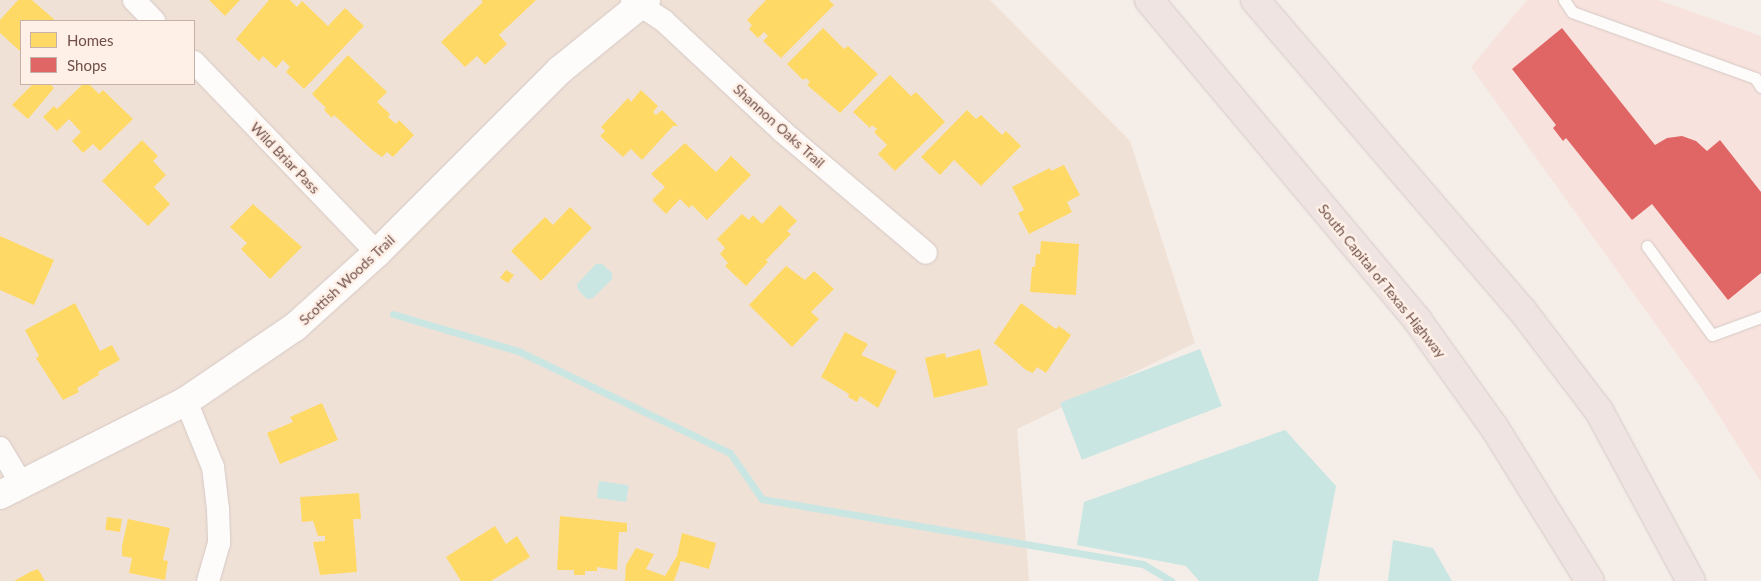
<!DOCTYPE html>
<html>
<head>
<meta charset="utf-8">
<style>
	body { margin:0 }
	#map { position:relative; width:1761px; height:581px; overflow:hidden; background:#f5ede7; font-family:Lato,sans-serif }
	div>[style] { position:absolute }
	.residential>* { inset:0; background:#f0e1d7 }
	.commercial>* { inset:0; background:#f8e2dd }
	.water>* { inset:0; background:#c9e6e3; transform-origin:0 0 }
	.homes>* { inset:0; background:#ffd966; transform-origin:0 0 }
	.shops>* { inset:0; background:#e06666 }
	.stream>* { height:7px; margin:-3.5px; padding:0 3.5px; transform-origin:3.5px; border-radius:3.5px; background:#c9e6e3 }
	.roads { filter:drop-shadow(0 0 1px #d4c9c4) drop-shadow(0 0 1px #d4c9c4) }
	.lane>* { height:11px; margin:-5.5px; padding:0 5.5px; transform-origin:5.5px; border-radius:5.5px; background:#fefcfb }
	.street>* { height:22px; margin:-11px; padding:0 11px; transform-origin:11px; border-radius:11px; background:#fefcfb }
	.secondary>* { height:28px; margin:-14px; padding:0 14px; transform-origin:14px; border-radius:14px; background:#fefcfb }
	.highway>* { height:28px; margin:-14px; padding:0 14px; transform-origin:14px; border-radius:14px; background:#f0e4e3 }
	span { translate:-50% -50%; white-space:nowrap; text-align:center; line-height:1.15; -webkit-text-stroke:5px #fef0e6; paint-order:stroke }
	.street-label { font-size:14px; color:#714f49 }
	.legend { position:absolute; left:20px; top:20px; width:175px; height:65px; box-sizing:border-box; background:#fef0e6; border:1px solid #c6b0a7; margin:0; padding:6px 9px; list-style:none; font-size:15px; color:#714f49 }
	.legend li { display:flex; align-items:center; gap:10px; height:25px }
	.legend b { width:25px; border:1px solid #c6b0a7 }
</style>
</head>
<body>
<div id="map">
	<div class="residential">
		<i style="clip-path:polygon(evenodd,0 0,990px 0,1130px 141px,1195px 343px,1017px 429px,1029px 581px,0 581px,0 0,21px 21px,194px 21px,194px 84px,21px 84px,21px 21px)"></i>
	</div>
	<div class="commercial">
		<i style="clip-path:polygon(1527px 0,1658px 0,1761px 36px,1761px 482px,1702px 389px,1471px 67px)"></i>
	</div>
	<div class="water">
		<i style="clip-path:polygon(596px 264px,602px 264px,612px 273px,612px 279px,593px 298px,587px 299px,578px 290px,577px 284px)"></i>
		<i style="left:1200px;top:349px;width:61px;height:150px;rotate:69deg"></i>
		<i style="clip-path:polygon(1285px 430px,1336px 486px,1318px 581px,1199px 581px,1186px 566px,1077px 545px,1084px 502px)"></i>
		<i style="left:599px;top:481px;width:30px;height:17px;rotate:8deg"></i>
		<i style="clip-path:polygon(1393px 540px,1433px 548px,1452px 581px,1388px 581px)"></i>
	</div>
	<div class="homes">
		<i style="clip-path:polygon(18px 0,32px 0,56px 21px,21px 21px,21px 52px,0 33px,0 20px)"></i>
		<i style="clip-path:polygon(209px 0,240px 0,225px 16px)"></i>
		<i style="clip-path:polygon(269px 0,290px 0,297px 7px,302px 1px,328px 26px,345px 8px,364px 26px,304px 89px,286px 72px,290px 67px,283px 60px,276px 68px,263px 56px,259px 61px,236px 39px)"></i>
		<i style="clip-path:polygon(481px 0,536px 0,499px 35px,507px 44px,485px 65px,477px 56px,465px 67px,441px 42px,483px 2px)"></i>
		<i style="clip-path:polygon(766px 0,829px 0,834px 5px,781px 58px,763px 41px,768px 36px,764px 32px,758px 38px,749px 29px,752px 25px,747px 20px)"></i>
		<i style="clip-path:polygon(823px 28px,844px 49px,848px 46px,878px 74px,840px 113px,807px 85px,810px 82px,806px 78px,803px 80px,787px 64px)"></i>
		<i style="clip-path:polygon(348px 55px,387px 92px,377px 102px,390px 114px,388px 117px,396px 124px,399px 120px,414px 135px,393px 157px,387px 152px,382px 157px,372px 150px,334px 115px,332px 118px,324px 110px,326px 108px,312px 94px)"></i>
		<i style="clip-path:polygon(890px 75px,911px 96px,916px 92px,945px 122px,895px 171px,878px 154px,887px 145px,874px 132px,877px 129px,872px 125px,870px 128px,853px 112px)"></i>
		<i style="clip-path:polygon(33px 84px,50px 84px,54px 88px,28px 119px,12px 105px)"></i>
		<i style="clip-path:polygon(83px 84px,89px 84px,99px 94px,103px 90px,133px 119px,100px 151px,93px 144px,83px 153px,72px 141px,81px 132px,69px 119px,57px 131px,43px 117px,54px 106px,57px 109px)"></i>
		<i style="clip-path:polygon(641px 90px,658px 106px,653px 112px,656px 115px,662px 110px,678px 126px,673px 126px,642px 160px,631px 149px,623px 157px,600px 136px,605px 131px,601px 127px,628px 98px,631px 102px)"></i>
		<i style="clip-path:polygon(967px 110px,976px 119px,981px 115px,1002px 135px,1006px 131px,1021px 146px,981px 186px,954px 160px,940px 175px,921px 157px)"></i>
		<i style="clip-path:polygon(142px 140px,158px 156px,153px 161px,166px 175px,154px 187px,170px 204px,148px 226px,102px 181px)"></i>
		<i style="clip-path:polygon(685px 143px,716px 172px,731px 156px,751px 175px,707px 220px,692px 205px,689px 208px,680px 199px,666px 214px,652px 200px,665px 187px,651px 174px)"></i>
		<i style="clip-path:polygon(1064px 165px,1080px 195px,1067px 202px,1072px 212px,1029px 234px,1018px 213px,1024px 210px,1012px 187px,1050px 168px,1051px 171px)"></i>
		<i style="clip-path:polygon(253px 204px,302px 247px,270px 279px,241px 249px,247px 243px,230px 227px)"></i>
		<i style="clip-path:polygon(780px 205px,797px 221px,787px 231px,791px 234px,766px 260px,768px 262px,746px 286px,725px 266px,728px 263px,720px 254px,725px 248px,717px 239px,742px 214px,749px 220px,753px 215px,762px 224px)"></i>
		<i style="clip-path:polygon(570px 207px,592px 228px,541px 281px,511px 251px,545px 217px,553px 225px)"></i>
		<i style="clip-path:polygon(0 236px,54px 260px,34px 305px,0 290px)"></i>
		<i style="clip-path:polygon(1041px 241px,1079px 244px,1076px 295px,1030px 292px,1032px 267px,1035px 267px,1036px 254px,1040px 254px)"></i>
		<i style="clip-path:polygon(786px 266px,805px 280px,814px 271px,834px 289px,811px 312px,819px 319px,792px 347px,749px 305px)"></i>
		<i style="clip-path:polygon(506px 270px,514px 275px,508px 283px,500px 278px)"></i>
		<i style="clip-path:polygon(75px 303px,100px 351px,112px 345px,120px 360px,98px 372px,99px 375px,77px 388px,79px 392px,63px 400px,36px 358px,39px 356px,25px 330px)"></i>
		<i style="clip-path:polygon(1021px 303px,1056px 329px,1059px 326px,1071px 335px,1046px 373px,1037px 367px,1033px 373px,1026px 370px,994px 343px)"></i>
		<i style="clip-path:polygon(845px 332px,868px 344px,861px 355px,897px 371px,878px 408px,860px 396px,857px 402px,848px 397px,849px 394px,821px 377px)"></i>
		<i style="clip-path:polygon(980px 349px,988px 385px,934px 398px,925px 358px,945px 353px,946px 358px)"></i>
		<i style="clip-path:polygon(322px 403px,338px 440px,280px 464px,267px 433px,293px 422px,290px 417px)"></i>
		<i style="clip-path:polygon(359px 493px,361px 519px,353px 519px,357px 572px,320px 575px,313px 542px,325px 541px,325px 536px,318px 536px,313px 521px,302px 522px,300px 497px)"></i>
		<i style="clip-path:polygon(560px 516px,627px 523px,627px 532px,619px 532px,617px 570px,597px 567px,597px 571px,585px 571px,585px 575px,574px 575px,574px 570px,557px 570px)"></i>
		<i style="left:107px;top:517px;width:15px;height:13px;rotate:8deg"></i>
		<i style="clip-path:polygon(128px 519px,170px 528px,163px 560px,168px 561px,165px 580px,129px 573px,132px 558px,122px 556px,122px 546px)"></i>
		<i style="clip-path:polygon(495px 526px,506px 544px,517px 536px,530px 557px,491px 581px,461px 581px,446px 557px)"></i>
		<i style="clip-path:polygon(682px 533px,716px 543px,709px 569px,681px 561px,674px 581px,625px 581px,626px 565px,636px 548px,654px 554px,646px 569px,665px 576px,677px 556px)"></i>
		<i style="clip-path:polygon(38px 569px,45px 581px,14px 581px,30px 572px)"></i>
	</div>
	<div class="shops">
		<i style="clip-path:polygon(1562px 28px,1655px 145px,1667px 138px,1682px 136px,1696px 141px,1707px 151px,1720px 140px,1761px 192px,1761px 273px,1728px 300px,1652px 204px,1632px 220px,1566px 138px,1563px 141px,1553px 128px,1556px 125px,1512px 69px)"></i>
	</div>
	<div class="stream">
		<i style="left:393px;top:314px;width:130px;rotate:16.5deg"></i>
		<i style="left:518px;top:351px;width:235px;rotate:25.7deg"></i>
		<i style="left:730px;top:453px;width:56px;rotate:55.2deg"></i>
		<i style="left:762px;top:499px;width:387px;rotate:9.7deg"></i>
		<i style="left:1143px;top:564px;width:33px;rotate:31deg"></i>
	</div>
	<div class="roads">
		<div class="lane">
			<i style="left:1564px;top:0;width:14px;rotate:56deg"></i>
			<i style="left:1572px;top:12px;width:195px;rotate:19.8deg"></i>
			<i style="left:1755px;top:78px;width:11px;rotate:56deg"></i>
			<i style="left:1647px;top:246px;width:110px;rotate:53.9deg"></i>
			<i style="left:1712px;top:335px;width:52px;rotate:-20.2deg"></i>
		</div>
		<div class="street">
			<i style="left:134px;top:0;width:29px;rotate:46deg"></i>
			<i style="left:632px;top:0;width:38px;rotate:33deg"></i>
			<i style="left:664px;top:21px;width:163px;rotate:43deg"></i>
			<i style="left:783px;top:132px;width:187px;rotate:40.2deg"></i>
			<i style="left:194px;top:62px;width:265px;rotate:46.2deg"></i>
			<i style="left:186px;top:401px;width:71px;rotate:67.8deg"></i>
			<i style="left:213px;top:467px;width:42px;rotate:83.2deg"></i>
			<i style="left:218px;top:509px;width:34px;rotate:88deg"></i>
			<i style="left:219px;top:543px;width:40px;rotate:106deg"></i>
			<i style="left:0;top:448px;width:41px;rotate:59deg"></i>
		</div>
		<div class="secondary">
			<i style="left:0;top:495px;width:208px;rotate:-26.8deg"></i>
			<i style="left:186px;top:401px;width:132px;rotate:-34.2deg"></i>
			<i style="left:295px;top:327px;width:110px;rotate:-42.1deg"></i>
			<i style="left:377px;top:253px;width:259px;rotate:-45deg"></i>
			<i style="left:560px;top:70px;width:111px;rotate:-39.1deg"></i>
		</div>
		<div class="highway">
			<i style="left:1149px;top:0;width:419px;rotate:50deg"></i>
			<i style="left:1418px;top:321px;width:130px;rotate:54.4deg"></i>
			<i style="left:1494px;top:427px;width:181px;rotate:58.1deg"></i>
			<i style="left:1255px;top:0;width:409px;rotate:49.3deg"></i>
			<i style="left:1522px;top:310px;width:127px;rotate:52.7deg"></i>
			<i style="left:1599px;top:411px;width:193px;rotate:61.6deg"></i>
		</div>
	</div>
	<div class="street-label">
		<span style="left:779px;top:126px;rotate:42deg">Shannon Oaks Trail</span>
		<span style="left:285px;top:158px;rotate:46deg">Wild Briar Pass</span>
		<span style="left:347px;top:280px;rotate:-43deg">Scottish Woods Trail</span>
		<span style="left:1382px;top:281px;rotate:51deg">South Capital of Texas Highway</span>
	</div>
	<ul class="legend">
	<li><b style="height:14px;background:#ffd966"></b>Homes</li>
	<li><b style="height:14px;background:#e06666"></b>Shops</li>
	</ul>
</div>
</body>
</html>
